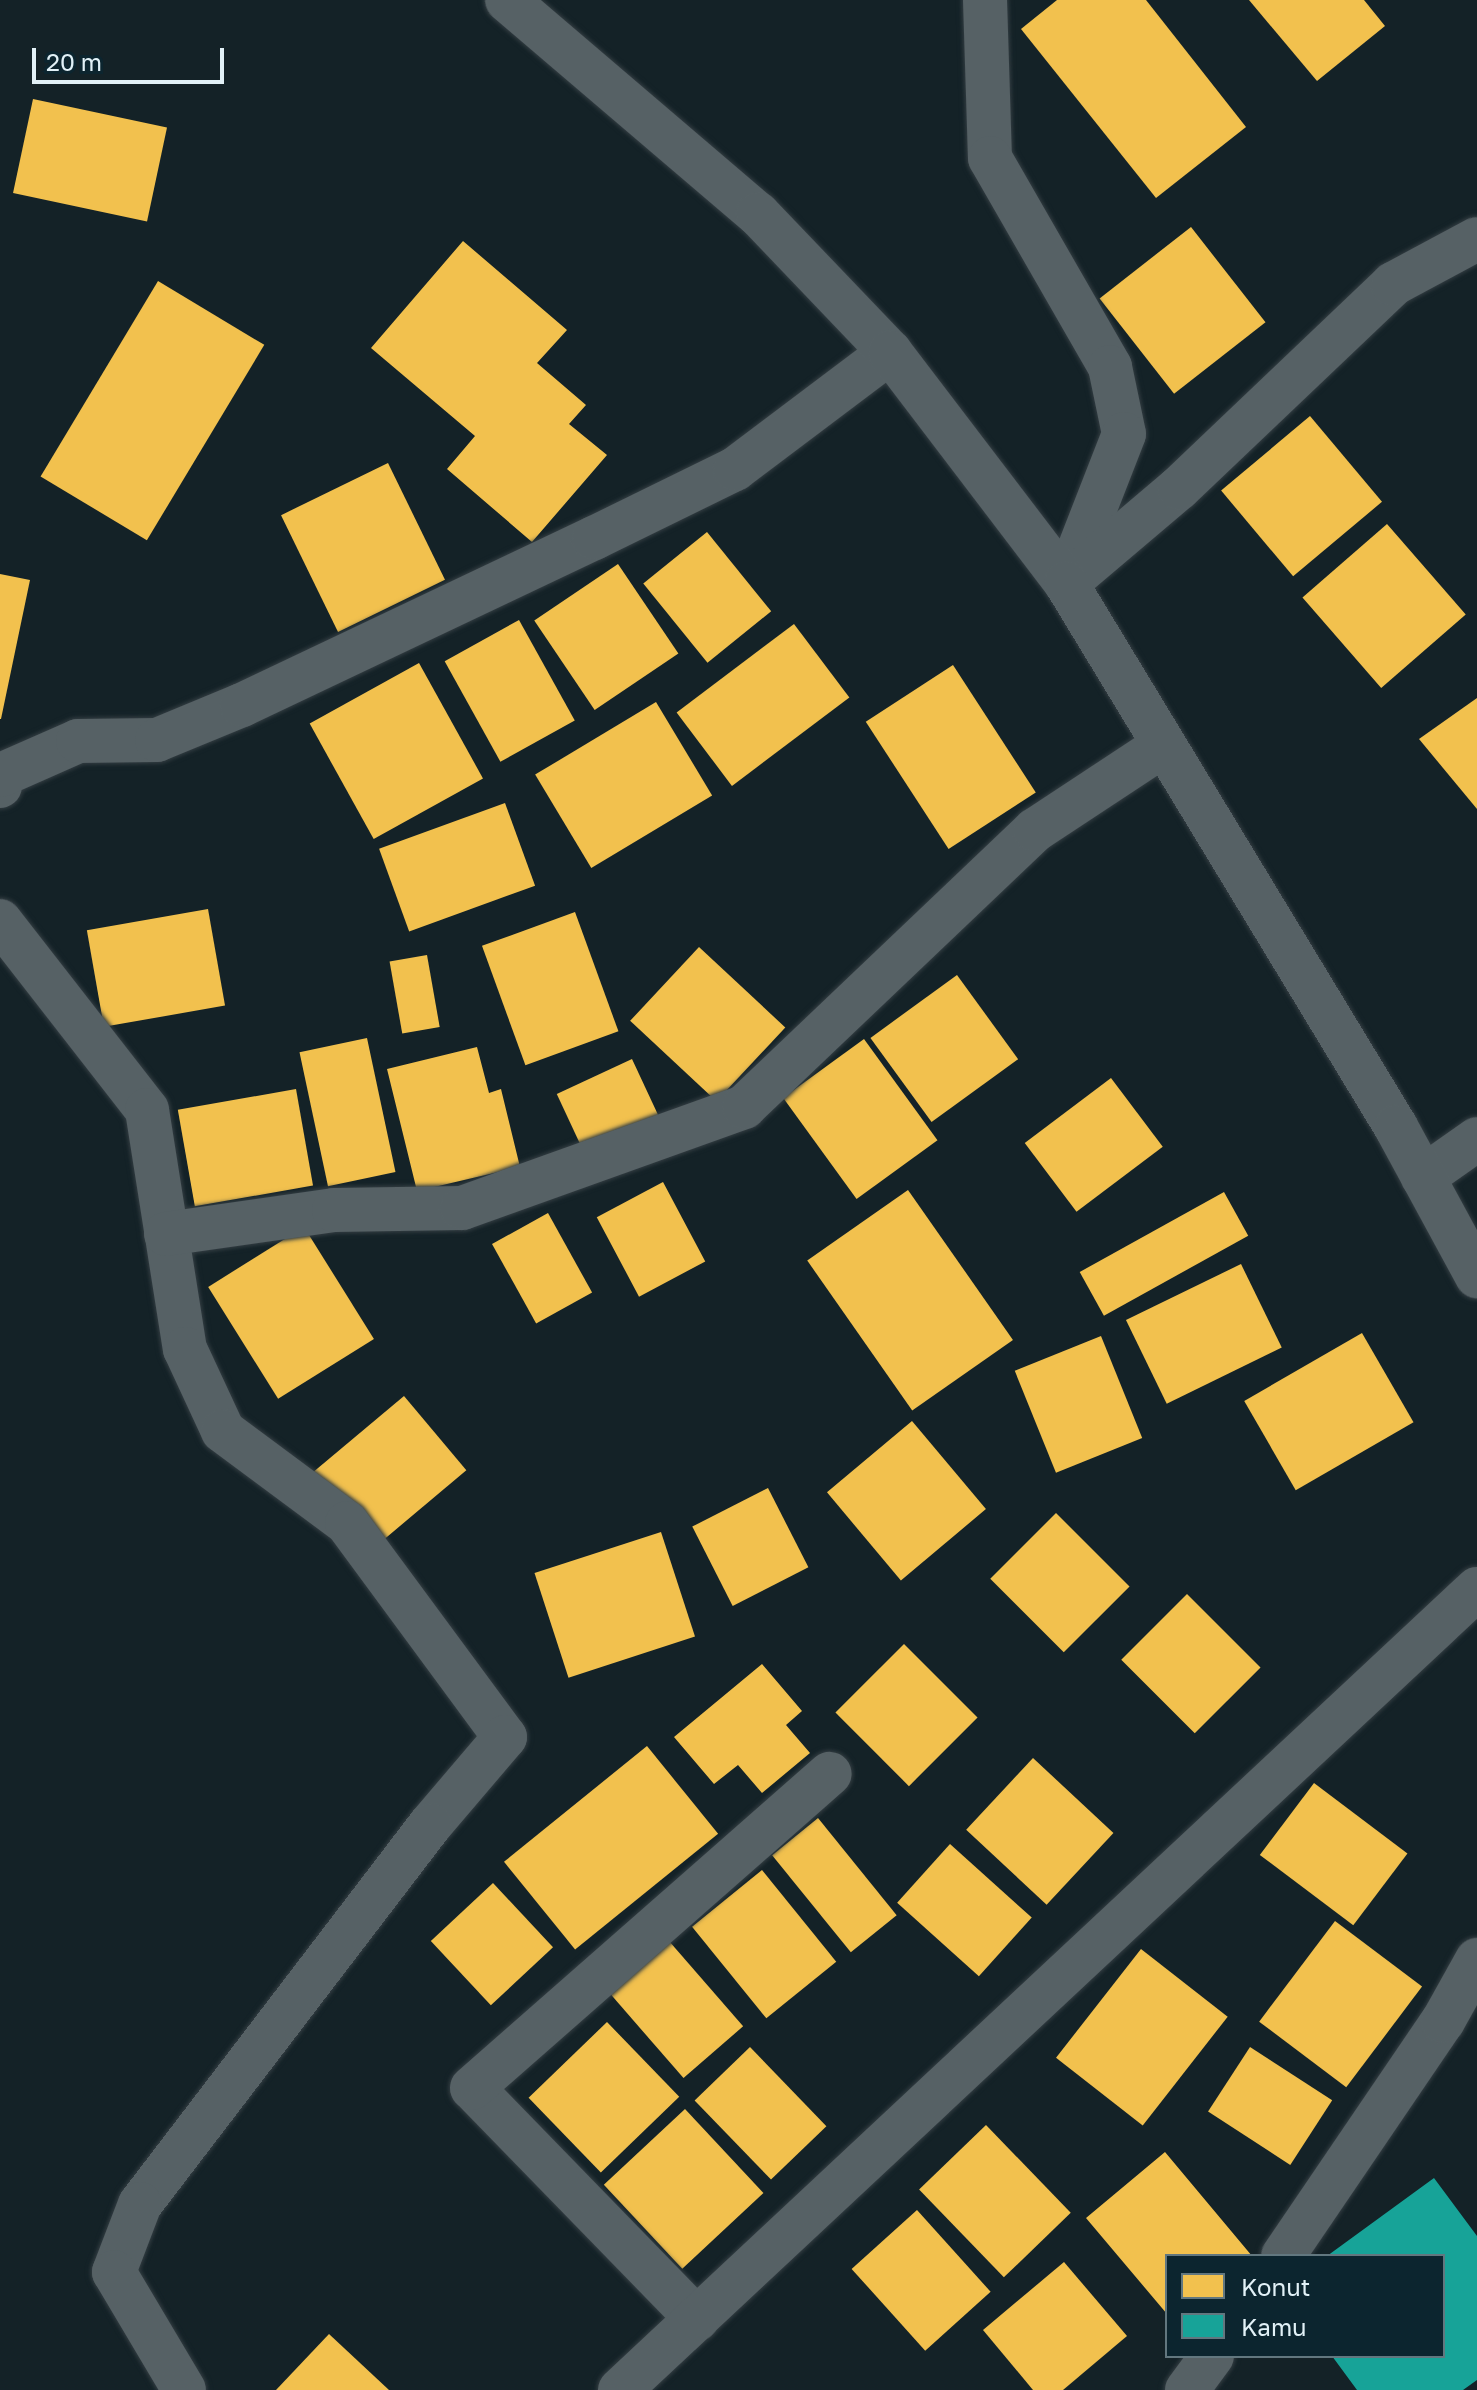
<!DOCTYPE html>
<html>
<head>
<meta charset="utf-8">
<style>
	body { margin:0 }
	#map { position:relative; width:1477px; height:2390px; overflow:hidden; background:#142227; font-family:"Golos Text",sans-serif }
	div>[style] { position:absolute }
	.homes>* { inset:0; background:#f2c14e; transform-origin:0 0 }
	.public>* { inset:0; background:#17a398 }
	.roads { filter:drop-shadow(0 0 2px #333d42) drop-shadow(0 0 2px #333d42) }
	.minor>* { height:44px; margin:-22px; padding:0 22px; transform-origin:22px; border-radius:22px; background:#566165 }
	.secondary>* { height:44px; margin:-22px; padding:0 22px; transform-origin:22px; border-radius:22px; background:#566165 }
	span { translate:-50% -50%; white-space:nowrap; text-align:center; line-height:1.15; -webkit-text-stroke:8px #0c252f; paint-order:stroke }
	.legend { position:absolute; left:1165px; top:2254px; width:280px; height:104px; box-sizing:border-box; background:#0c252f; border:2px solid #62777f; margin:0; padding:10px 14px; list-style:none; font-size:24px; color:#e2f1f7 }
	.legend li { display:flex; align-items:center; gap:16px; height:40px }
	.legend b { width:40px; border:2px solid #62777f }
	.scale { position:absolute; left:32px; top:48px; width:192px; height:36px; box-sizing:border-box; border:4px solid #e2f1f7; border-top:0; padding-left:10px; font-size:24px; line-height:28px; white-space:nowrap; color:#e2f1f7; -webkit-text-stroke:6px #0c252f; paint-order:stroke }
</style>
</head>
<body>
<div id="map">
	<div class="homes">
		<i style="clip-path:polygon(1057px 0,1146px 0,1246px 127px,1156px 198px,1021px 29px)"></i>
		<i style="clip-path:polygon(1249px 0,1364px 0,1385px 26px,1317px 81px)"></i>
		<i style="left:33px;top:99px;width:137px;height:96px;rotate:12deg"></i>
		<i style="left:1191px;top:227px;width:121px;height:116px;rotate:52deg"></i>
		<i style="clip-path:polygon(463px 241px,567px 330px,537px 363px,586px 405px,569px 424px,607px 455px,532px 542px,447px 469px,475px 436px,371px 348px)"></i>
		<i style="left:158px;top:281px;width:124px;height:228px;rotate:31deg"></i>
		<i style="left:1310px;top:416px;width:112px;height:116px;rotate:50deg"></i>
		<i style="left:388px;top:463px;width:130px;height:119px;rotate:64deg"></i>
		<i style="left:1387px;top:524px;width:120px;height:112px;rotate:49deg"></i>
		<i style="left:707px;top:532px;width:102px;height:82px;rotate:51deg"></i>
		<i style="left:618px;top:564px;width:108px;height:101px;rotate:56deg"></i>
		<i style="clip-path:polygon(0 574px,30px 580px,1px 719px,0 719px)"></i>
		<i style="left:519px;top:620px;width:115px;height:85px;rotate:61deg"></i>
		<i style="left:794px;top:624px;width:92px;height:147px;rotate:53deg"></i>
		<i style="left:419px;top:663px;width:132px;height:125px;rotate:61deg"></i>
		<i style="left:953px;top:665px;width:152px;height:104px;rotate:57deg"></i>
		<i style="clip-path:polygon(1477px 698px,1477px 809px,1419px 739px)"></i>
		<i style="left:656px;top:702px;width:109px;height:141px;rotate:59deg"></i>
		<i style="left:505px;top:803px;width:88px;height:134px;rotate:70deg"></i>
		<i style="left:208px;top:909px;width:98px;height:123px;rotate:80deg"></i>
		<i style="left:575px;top:912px;width:127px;height:99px;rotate:70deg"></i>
		<i style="left:699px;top:947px;width:118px;height:101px;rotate:43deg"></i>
		<i style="left:427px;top:955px;width:73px;height:38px;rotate:80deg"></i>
		<i style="left:957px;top:975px;width:104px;height:107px;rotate:54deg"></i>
		<i style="left:367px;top:1038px;width:137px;height:69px;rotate:78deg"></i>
		<i style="left:864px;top:1039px;width:125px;height:100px;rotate:54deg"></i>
		<i style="clip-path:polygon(477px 1047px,489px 1093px,501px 1089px,520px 1167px,417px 1191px,387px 1069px)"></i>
		<i style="left:632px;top:1059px;width:64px;height:83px;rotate:65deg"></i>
		<i style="left:1111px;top:1078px;width:86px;height:108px;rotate:53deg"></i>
		<i style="left:296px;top:1089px;width:98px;height:120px;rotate:80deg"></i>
		<i style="left:663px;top:1182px;width:90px;height:75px;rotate:62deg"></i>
		<i style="left:908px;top:1190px;width:183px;height:123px;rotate:55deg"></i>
		<i style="left:1224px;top:1192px;width:50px;height:165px;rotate:61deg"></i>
		<i style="left:548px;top:1213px;width:91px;height:64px;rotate:61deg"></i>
		<i style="left:304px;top:1227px;width:132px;height:113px;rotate:58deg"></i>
		<i style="left:1241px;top:1264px;width:93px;height:128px;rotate:64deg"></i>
		<i style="left:1362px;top:1333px;width:103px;height:136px;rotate:60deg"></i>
		<i style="left:1101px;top:1336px;width:110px;height:93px;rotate:68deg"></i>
		<i style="left:404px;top:1396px;width:97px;height:118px;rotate:50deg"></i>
		<i style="left:912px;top:1421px;width:115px;height:111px;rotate:50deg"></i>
		<i style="left:768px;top:1488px;width:89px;height:85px;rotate:63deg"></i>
		<i style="left:1056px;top:1513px;width:104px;height:93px;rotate:45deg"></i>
		<i style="left:661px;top:1532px;width:110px;height:133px;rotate:72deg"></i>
		<i style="left:1187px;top:1594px;width:104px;height:93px;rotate:45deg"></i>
		<i style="left:904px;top:1644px;width:104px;height:97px;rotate:45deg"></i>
		<i style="clip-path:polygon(762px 1664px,802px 1711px,786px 1725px,810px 1753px,762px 1793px,738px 1765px,714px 1784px,674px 1737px)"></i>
		<i style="left:647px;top:1746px;width:113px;height:184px;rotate:51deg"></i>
		<i style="left:1033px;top:1758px;width:110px;height:98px;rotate:43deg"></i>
		<i style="left:1314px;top:1783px;width:117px;height:90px;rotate:37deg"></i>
		<i style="left:818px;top:1818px;width:125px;height:59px;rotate:51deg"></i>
		<i style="left:950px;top:1844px;width:110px;height:79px;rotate:42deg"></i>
		<i style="left:762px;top:1870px;width:118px;height:90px;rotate:51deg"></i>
		<i style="left:493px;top:1883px;width:88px;height:85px;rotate:47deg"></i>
		<i style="left:1335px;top:1921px;width:109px;height:126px;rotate:37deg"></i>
		<i style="left:669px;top:1941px;width:113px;height:79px;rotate:49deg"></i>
		<i style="left:1141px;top:1949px;width:110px;height:138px;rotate:38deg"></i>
		<i style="left:607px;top:2022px;width:104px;height:109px;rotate:46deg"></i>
		<i style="left:750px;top:2047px;width:110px;height:77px;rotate:46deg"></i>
		<i style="left:1250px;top:2047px;width:98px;height:77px;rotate:33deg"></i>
		<i style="left:685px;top:2109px;width:115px;height:111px;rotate:47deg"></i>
		<i style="left:986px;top:2125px;width:122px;height:93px;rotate:46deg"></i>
		<i style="clip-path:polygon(1165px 2152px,1252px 2256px,1167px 2256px,1167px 2314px,1086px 2218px)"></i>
		<i style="left:917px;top:2210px;width:110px;height:88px;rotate:48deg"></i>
		<i style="clip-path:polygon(1064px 2262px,1127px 2336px,1063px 2390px,1033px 2390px,983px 2330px)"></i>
		<i style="clip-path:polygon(329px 2334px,389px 2390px,276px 2390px)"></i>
	</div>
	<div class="public">
		<i style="clip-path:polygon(1434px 2178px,1477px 2236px,1477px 2380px,1463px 2390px,1357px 2390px,1332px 2356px,1443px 2356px,1443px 2256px,1327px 2256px)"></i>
	</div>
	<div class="roads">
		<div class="minor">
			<i style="left:985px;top:0;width:158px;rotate:88.2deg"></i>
			<i style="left:990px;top:158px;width:241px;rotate:60.1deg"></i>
			<i style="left:1110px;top:367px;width:68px;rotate:78.2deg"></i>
			<i style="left:1124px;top:434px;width:160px;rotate:111.3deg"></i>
			<i style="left:1068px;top:582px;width:145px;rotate:-40.3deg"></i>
			<i style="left:1179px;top:488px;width:296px;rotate:-43.6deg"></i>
			<i style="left:1393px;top:284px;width:95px;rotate:-28.2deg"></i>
			<i style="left:0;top:786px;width:11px;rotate:-85deg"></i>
			<i style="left:1px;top:775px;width:84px;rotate:-23.8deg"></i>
			<i style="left:78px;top:741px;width:79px;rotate:-0.7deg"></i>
			<i style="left:157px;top:740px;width:92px;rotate:-22.4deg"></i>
			<i style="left:242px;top:705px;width:390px;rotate:-25.4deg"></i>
			<i style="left:594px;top:538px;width:157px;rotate:-26.1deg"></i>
			<i style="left:735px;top:469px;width:194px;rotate:-37deg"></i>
			<i style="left:0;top:921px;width:239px;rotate:52.1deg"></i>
			<i style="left:147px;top:1110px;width:242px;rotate:81deg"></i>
			<i style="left:185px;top:1349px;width:90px;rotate:65.1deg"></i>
			<i style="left:223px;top:1431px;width:154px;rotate:36.6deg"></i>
			<i style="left:347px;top:1523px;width:266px;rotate:53.6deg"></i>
			<i style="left:505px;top:1737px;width:116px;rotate:130.4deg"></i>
			<i style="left:430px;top:1825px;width:477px;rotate:127.4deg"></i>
			<i style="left:140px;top:2204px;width:73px;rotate:110.9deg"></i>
			<i style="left:114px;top:2272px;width:137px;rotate:59.3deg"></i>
			<i style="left:1423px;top:1177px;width:66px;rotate:-35.1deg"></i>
			<i style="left:166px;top:1234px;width:170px;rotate:-8.1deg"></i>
			<i style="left:334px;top:1210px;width:128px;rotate:-0.9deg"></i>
			<i style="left:462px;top:1208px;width:300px;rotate:-19.7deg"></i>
			<i style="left:744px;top:1107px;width:402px;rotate:-43.6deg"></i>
			<i style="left:1035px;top:830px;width:154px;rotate:-33.4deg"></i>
			<i style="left:1283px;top:2256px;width:284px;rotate:-55.8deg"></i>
			<i style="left:1443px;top:2021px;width:70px;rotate:-60.9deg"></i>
			<i style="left:697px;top:2319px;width:322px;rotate:-134.2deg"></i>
			<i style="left:472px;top:2088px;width:476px;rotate:-41.3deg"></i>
			<i style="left:620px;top:2390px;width:1173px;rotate:-43.07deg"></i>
			<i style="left:1187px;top:2390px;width:42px;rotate:-53.7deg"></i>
		</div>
		<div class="secondary">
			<i style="left:507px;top:0;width:330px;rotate:40.5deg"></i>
			<i style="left:758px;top:214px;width:191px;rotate:46.3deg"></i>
			<i style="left:890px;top:352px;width:290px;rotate:52.7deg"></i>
			<i style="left:1066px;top:583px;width:636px;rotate:58.76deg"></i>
			<i style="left:1396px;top:1127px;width:170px;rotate:61.5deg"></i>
		</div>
	</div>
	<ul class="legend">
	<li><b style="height:22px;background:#f2c14e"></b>Konut</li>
	<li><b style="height:22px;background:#17a398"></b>Kamu</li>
	</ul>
	<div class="scale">20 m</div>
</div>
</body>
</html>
